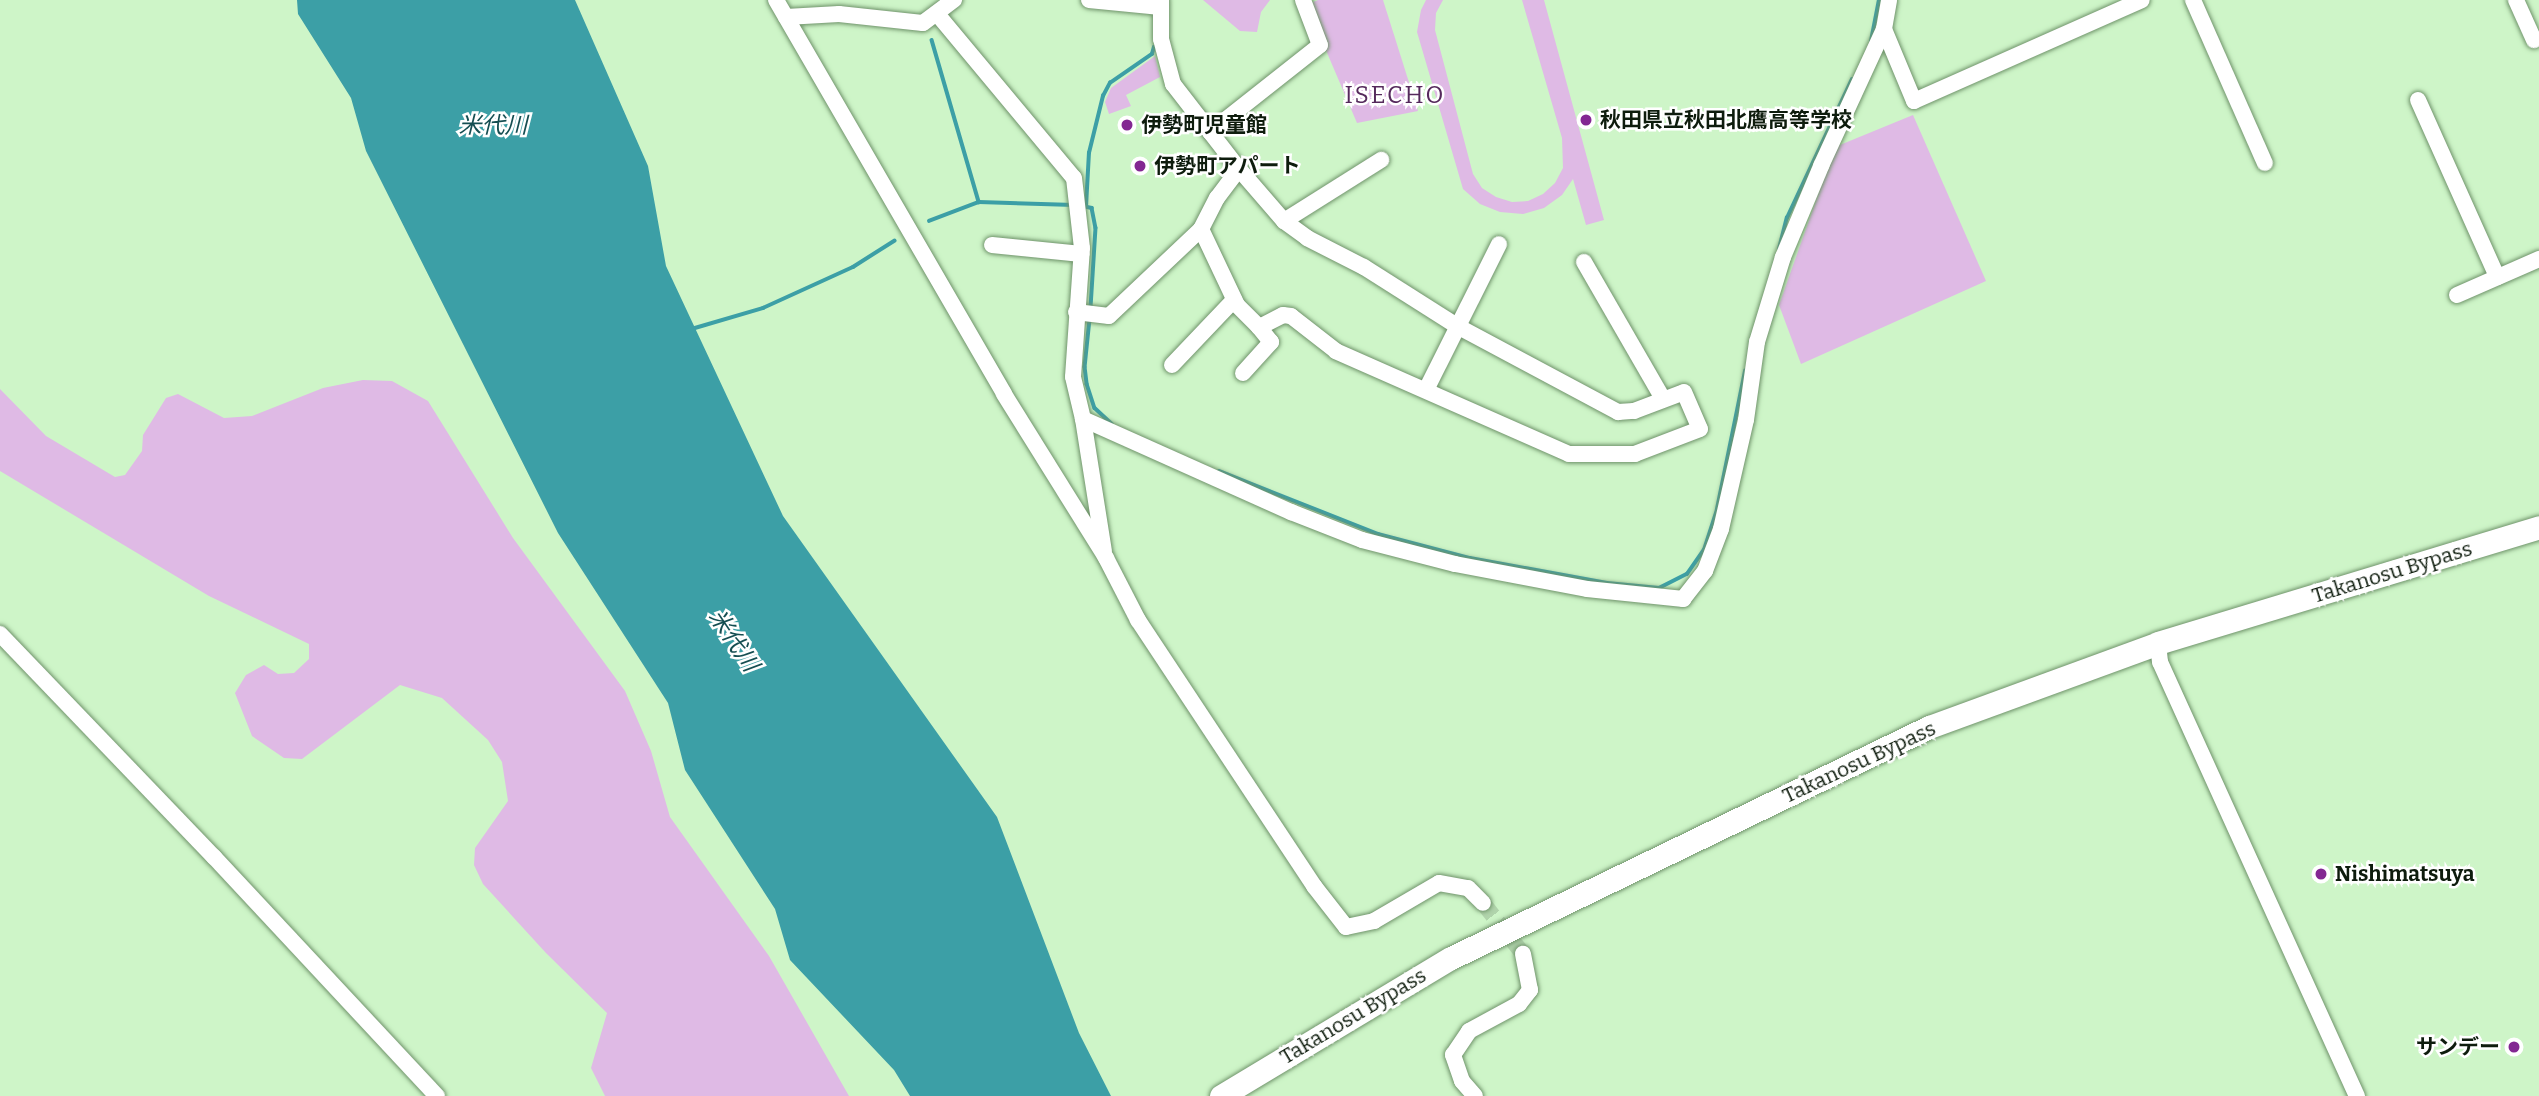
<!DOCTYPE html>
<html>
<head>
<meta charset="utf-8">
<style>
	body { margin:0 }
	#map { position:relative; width:2539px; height:1096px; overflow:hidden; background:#cef5c8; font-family:Bitter,"Noto Sans JP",serif }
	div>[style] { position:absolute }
	.green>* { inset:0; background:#dfbae5 }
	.water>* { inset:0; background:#3c9fa6 }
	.stream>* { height:3.5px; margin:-1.75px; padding:0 1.75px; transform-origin:1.75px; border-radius:1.75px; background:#3c9fa6 }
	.minor-tunnel>* { height:16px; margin-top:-8px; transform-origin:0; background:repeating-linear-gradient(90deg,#b1d4ac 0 16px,transparent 0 24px) }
	.roads { filter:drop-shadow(0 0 2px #6f936a) drop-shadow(0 0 2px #6f936a) }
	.minor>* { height:16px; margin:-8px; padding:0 8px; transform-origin:8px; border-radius:8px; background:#fff }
	.highway>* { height:23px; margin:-11.5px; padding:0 11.5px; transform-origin:11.5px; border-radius:11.5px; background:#fff }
	.dots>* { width:19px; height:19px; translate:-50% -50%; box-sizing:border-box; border:4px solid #fff; border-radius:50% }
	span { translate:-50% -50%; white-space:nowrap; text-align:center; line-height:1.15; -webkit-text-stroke:5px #fff; paint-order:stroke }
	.poi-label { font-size:21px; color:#0e1c0d; font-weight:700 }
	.left { translate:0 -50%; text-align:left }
	.right { translate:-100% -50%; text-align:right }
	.street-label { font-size:21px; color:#0e1c0d }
	.water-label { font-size:23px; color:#154e52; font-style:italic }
	.quarter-label { font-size:24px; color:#55295c; letter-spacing:2px }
</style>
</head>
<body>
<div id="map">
	<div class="green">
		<i style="clip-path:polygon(1203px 0,1270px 0,1261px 12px,1257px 32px,1240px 31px)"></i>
		<i style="clip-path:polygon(1318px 0,1383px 0,1418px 111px,1357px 123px,1325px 48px,1313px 2px)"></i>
		<i style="clip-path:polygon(1426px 0,1443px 0,1436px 13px,1435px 30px,1473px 174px,1482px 188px,1496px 197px,1512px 202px,1528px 201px,1543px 194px,1555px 183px,1563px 168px,1562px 138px,1522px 0,1544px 0,1604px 220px,1586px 225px,1573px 179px,1562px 195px,1544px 208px,1523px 214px,1500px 212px,1480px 204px,1463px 189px,1417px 32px,1421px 10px)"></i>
		<i style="clip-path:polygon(1155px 56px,1160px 77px,1126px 95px,1131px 106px,1109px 114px,1105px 102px,1111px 88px)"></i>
		<i style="clip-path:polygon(1913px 115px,1986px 281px,1801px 364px,1779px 305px,1835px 147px)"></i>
		<i style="clip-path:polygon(363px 380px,392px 381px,428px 401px,513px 538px,625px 691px,651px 751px,670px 817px,769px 956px,849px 1096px,605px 1096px,591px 1068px,607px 1013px,546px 953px,483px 884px,474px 865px,475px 848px,508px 801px,502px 762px,488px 740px,442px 698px,400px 685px,302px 759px,284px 758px,252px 736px,235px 693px,246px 675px,264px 665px,278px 674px,294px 673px,309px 659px,309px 644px,209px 596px,0 471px,0 389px,46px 436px,115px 477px,125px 475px,142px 451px,143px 435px,166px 398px,178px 394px,224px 418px,252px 416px,323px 388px)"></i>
	</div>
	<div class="water">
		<i style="clip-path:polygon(297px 0,575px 0,648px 166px,666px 266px,783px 516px,997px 817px,1079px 1033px,1111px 1096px,910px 1096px,894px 1070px,790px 960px,775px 909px,685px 770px,668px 703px,558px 533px,366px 151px,351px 98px,298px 14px)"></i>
	</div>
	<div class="stream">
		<i style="left:932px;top:40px;width:169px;rotate:73.8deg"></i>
		<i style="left:1871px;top:41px;width:42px;rotate:-79deg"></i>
		<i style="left:1082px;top:206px;width:10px;rotate:11deg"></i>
		<i style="left:1092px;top:208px;width:20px;rotate:79deg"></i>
		<i style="left:1096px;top:228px;width:80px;rotate:93.6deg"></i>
		<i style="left:1086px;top:206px;width:53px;rotate:-86.8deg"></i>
		<i style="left:1089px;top:153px;width:59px;rotate:-76.2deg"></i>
		<i style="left:1103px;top:96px;width:15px;rotate:-62deg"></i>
		<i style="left:1110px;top:83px;width:51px;rotate:-34.6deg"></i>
		<i style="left:1152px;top:54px;width:7px;rotate:-74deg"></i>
		<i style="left:929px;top:221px;width:53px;rotate:-20.8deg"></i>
		<i style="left:979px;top:202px;width:95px;rotate:1.8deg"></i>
		<i style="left:1779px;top:249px;width:32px;rotate:-76deg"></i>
		<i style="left:1787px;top:218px;width:153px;rotate:-64.9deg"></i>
		<i style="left:1090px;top:319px;width:48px;rotate:95.9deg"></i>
		<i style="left:1085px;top:367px;width:17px;rotate:83deg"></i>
		<i style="left:1087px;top:384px;width:25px;rotate:72deg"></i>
		<i style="left:1095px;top:408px;width:23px;rotate:43deg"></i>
		<i style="left:695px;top:328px;width:71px;rotate:-16.4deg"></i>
		<i style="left:763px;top:308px;width:99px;rotate:-24.5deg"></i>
		<i style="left:853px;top:267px;width:49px;rotate:-32.4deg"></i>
		<i style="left:1219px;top:471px;width:171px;rotate:21.6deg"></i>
		<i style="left:1378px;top:534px;width:95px;rotate:14.6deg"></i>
		<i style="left:1470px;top:558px;width:139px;rotate:10.3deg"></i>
		<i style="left:1607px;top:583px;width:52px;rotate:5.5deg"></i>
		<i style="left:1659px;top:588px;width:31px;rotate:-27deg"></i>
		<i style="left:1687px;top:574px;width:29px;rotate:-55deg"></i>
		<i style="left:1704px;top:550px;width:38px;rotate:-72deg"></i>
		<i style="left:1716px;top:514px;width:146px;rotate:-78.5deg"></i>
	</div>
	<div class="minor-tunnel">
		<i style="left:1483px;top:903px;width:65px;rotate:51.9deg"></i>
	</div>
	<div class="roads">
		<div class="minor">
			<i style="left:776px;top:0;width:455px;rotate:59.9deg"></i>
			<i style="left:1004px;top:394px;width:193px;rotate:58.1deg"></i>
			<i style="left:1106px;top:558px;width:70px;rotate:62.7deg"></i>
			<i style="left:1138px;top:620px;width:319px;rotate:56.5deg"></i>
			<i style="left:1314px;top:886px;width:52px;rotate:52deg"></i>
			<i style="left:1346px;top:927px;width:29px;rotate:-12deg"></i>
			<i style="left:1374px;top:921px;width:75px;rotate:-30.3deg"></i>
			<i style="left:1439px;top:883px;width:29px;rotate:10deg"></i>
			<i style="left:1468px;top:888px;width:21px;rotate:45deg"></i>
			<i style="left:1089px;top:0;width:72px;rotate:5.6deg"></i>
			<i style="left:1161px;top:0;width:39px;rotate:90deg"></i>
			<i style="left:1161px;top:39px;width:47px;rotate:75.1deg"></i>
			<i style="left:1173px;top:84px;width:108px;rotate:52.2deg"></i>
			<i style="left:2193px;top:0;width:178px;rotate:66.2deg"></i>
			<i style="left:2516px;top:0;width:44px;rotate:65.8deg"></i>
			<i style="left:938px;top:15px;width:212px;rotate:50.2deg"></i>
			<i style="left:1074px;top:178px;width:70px;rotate:83.5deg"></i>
			<i style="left:1082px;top:248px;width:129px;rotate:94deg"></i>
			<i style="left:1073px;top:377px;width:43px;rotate:76.6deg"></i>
			<i style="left:1083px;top:419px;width:134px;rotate:81deg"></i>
			<i style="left:786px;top:17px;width:53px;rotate:-3.2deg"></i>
			<i style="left:839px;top:14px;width:84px;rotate:6.1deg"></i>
			<i style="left:923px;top:23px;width:39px;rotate:-37deg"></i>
			<i style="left:1884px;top:29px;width:78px;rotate:67.4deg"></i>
			<i style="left:1914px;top:101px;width:249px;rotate:-23.9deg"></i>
			<i style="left:2418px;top:100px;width:194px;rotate:65.9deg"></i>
			<i style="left:1210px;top:132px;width:140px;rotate:-38.3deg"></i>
			<i style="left:1320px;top:45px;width:48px;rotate:-110.7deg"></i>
			<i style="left:1284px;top:221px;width:115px;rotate:-32.2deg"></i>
			<i style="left:992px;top:245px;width:90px;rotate:5.7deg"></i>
			<i style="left:1584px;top:262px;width:158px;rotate:60deg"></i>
			<i style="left:2457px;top:295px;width:90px;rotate:-23.7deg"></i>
			<i style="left:1076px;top:312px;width:33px;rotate:7deg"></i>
			<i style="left:1109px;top:316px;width:127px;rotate:-43.4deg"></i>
			<i style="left:1201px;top:229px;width:35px;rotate:-63deg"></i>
			<i style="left:1217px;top:198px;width:36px;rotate:-53deg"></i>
			<i style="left:1239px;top:169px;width:69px;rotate:49.1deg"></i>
			<i style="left:1284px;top:221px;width:29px;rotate:36deg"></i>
			<i style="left:1307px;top:238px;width:64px;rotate:27deg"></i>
			<i style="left:1364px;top:267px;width:110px;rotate:32.4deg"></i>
			<i style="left:1457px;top:326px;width:183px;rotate:28.1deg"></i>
			<i style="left:1618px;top:412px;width:16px;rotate:-4deg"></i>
			<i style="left:1634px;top:411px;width:53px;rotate:-20.8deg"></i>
			<i style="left:1684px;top:392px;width:40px;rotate:66.6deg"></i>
			<i style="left:1700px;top:429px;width:70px;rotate:159deg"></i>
			<i style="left:1635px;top:454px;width:66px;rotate:180deg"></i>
			<i style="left:1569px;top:454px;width:255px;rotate:-156.2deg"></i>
			<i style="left:1336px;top:351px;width:57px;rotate:-142.1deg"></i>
			<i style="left:1291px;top:316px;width:8px;rotate:-173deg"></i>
			<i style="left:1283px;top:315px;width:27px;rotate:153deg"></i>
			<i style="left:1259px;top:327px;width:31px;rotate:-135deg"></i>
			<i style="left:1237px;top:305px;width:84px;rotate:-115.3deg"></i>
			<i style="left:1172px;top:365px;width:90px;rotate:-46.4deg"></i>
			<i style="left:1243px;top:373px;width:42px;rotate:-47.9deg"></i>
			<i style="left:1271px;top:342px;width:19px;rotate:-129deg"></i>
			<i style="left:1426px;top:390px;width:163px;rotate:-63.4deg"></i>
			<i style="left:1083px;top:419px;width:228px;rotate:24.1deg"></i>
			<i style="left:1291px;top:512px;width:76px;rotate:21.5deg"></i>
			<i style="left:1362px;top:540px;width:96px;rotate:14.5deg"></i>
			<i style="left:1455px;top:564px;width:134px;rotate:10.7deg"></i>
			<i style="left:1587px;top:589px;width:97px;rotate:5.9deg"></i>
			<i style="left:1683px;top:599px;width:36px;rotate:-52deg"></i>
			<i style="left:1705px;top:571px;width:45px;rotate:-69.1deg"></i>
			<i style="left:1721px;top:529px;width:112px;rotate:-77.1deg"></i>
			<i style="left:1746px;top:420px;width:79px;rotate:-82deg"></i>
			<i style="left:1757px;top:342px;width:89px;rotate:-73deg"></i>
			<i style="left:1783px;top:257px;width:99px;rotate:-67.3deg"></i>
			<i style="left:1821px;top:166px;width:151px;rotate:-65.3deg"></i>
			<i style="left:1884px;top:29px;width:29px;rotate:-80deg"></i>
			<i style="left:0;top:634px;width:309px;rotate:46.2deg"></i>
			<i style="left:214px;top:857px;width:327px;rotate:47deg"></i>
			<i style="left:2158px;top:643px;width:19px;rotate:84deg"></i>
			<i style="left:2160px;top:662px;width:477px;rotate:65.6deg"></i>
			<i style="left:1475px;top:1096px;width:20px;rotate:-131deg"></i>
			<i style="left:1462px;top:1081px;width:28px;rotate:-109deg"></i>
			<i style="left:1453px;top:1055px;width:29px;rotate:-56deg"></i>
			<i style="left:1469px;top:1031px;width:57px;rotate:-28.4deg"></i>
			<i style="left:1519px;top:1004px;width:18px;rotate:-52deg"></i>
			<i style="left:1530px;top:990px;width:37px;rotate:-101deg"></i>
		</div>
		<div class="highway">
			<i style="left:1221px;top:1096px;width:268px;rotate:-31deg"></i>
			<i style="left:1451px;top:958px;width:531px;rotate:-25.79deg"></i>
			<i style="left:1929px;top:727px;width:244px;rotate:-20.1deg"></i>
			<i style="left:2158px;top:643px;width:398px;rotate:-16.9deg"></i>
		</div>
	</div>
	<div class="dots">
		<i style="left:1586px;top:120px;background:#832792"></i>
		<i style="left:1127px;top:125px;background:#832792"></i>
		<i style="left:1140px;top:166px;background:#832792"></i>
		<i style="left:2321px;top:874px;background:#832792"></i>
		<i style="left:2514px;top:1047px;background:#832792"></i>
	</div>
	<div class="poi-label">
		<span class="left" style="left:1600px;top:120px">秋田県立秋田北鷹高等学校</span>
		<span class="left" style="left:1141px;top:125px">伊勢町児童館</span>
		<span class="left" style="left:1154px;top:166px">伊勢町アパート</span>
		<span class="left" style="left:2335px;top:874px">Nishimatsuya</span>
		<span class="right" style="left:2500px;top:1047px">サンデー</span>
	</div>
	<div class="street-label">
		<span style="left:2392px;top:572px;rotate:-17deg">Takanosu Bypass</span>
		<span style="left:1859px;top:762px;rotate:-25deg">Takanosu Bypass</span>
		<span style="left:1353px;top:1016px;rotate:-31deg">Takanosu Bypass</span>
	</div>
	<div class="water-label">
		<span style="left:493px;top:125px">米代川</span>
		<span style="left:734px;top:640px;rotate:56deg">米代川</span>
	</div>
	<div class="quarter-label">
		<span style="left:1395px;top:96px">ISECHO</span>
	</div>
</div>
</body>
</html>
